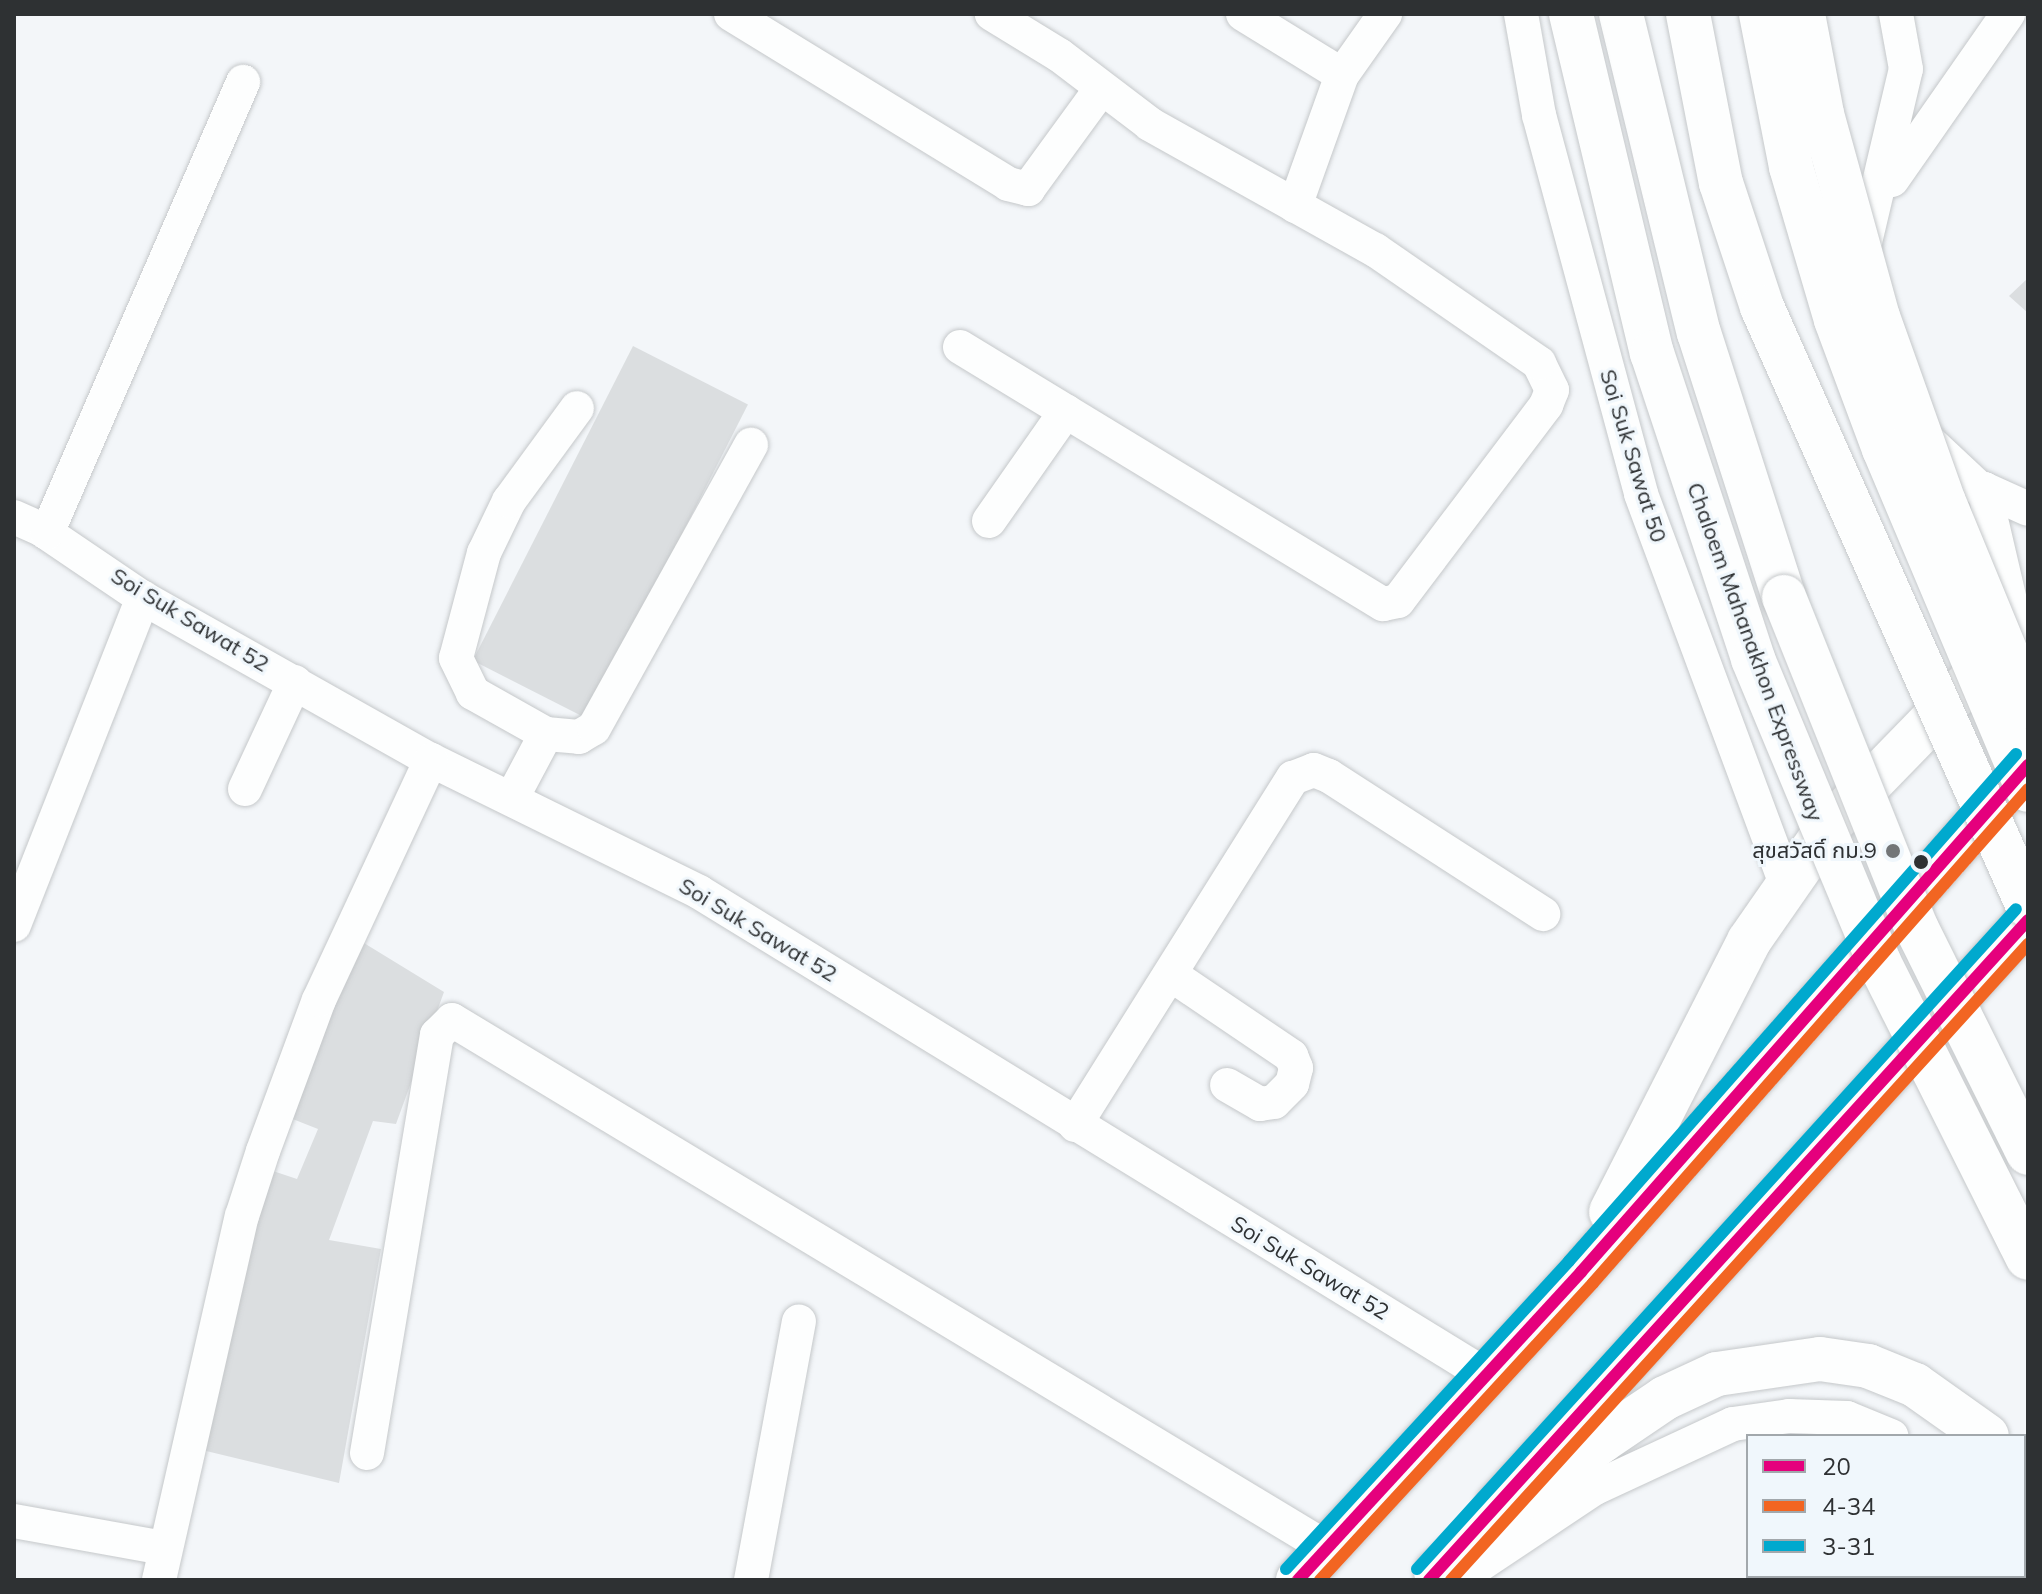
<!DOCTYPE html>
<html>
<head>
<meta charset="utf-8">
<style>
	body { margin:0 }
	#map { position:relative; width:2042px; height:1594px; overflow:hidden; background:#f3f6f9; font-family:Mulish,"Noto Sans Thai",sans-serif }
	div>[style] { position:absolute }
	.building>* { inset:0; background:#dbdee0; transform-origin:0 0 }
	.roads { filter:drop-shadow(0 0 2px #c5c8ca) drop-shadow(0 0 2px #c5c8ca) }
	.minor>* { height:34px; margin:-17px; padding:0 17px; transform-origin:17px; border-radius:17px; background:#fdfefe }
	.major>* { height:44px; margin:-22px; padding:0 22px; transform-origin:22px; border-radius:22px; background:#fdfefe }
	.highway>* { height:44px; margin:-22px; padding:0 22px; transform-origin:22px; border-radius:22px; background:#fdfefe }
	.bridges { filter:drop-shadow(0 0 2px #c5c8ca) drop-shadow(0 0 2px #c5c8ca) }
	.highway-bridge>* { height:44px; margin:-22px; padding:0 22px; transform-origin:22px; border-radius:22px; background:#fdfefe }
	.bus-1>* { height:12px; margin:-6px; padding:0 6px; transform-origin:6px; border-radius:6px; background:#e5007d }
	.bus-2>* { height:12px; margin:-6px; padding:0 6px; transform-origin:6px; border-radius:6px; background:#f26522 }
	.bus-3>* { height:12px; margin:-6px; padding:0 6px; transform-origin:6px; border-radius:6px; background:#00a9ce }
	.dots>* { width:22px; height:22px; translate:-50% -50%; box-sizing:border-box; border:4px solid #f0f7fc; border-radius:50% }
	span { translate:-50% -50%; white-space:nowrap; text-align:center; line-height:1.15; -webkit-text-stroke:6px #f0f7fc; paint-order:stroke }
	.street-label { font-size:22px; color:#2e3133 }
	.poi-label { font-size:22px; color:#2e3133 }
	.right { translate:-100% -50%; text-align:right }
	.frame { position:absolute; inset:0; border:16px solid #2e3133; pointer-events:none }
	.legend { position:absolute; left:1746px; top:1434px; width:280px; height:144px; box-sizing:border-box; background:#f0f7fc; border:2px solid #a2a8ac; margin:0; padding:10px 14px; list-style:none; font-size:24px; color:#2e3133 }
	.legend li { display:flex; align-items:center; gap:16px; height:40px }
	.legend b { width:40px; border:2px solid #a2a8ac }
</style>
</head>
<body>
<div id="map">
	<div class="building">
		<i style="clip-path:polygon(2028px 278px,2028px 313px,2009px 296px)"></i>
		<i style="left:633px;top:346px;width:129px;height:353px;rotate:27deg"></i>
		<i style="clip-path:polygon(359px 940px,444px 992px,396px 1124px,373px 1121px,329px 1240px,381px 1249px,339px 1483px,202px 1450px,270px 1170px,297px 1179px,318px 1129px,285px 1116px)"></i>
	</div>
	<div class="roads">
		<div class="minor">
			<i style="left:731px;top:14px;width:325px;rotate:31.5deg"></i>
			<i style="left:1008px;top:184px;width:21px;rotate:14deg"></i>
			<i style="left:1028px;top:189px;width:124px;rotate:-53.9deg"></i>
			<i style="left:1243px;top:14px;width:116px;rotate:31.6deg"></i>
			<i style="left:1521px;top:14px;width:103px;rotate:79.9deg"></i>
			<i style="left:1539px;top:115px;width:392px;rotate:74.9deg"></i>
			<i style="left:1641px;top:494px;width:418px;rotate:69.6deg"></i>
			<i style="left:1892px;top:180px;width:203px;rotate:-55.1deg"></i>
			<i style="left:1295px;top:206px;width:139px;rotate:-70.3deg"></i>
			<i style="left:1342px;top:75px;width:75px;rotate:-54.8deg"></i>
			<i style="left:1861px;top:259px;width:195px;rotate:-76.7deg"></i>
			<i style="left:1906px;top:69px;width:56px;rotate:-100.3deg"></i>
			<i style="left:960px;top:347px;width:495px;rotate:31.3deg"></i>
			<i style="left:1383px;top:604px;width:15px;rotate:-11deg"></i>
			<i style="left:1398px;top:601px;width:246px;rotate:-52.9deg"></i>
			<i style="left:1546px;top:405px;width:16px;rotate:-68deg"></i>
			<i style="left:1552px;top:390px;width:30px;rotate:-116deg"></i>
			<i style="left:1539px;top:363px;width:199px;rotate:-145.4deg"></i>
			<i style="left:1375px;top:250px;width:258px;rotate:-150.8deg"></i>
			<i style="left:1150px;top:124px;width:114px;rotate:-142.8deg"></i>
			<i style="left:1059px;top:55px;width:79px;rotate:-148.5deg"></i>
			<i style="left:1921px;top:434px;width:86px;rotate:43.1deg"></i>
			<i style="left:1984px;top:493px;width:4px;rotate:-90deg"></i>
			<i style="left:1984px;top:489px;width:48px;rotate:24.4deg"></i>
			<i style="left:1984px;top:489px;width:155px;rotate:76.9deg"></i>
			<i style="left:14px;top:517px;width:30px;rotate:24deg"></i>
			<i style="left:41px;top:529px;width:123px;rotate:34.1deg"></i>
			<i style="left:143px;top:598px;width:330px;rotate:29.4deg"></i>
			<i style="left:431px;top:760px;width:299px;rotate:26.2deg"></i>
			<i style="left:699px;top:892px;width:921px;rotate:31.55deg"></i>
			<i style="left:989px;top:521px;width:134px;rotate:-55deg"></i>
			<i style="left:47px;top:533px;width:492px;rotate:-66.5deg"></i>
			<i style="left:546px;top:734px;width:33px;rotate:5deg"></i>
			<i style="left:579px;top:737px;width:17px;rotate:-31deg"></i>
			<i style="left:594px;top:728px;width:324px;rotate:-61deg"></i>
			<i style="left:245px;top:789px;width:118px;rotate:-65deg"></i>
			<i style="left:513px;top:796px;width:70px;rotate:-62deg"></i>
			<i style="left:546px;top:734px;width:84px;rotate:-150.7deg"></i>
			<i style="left:473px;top:693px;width:39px;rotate:-116deg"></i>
			<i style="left:456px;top:658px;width:109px;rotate:-75.1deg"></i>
			<i style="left:484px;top:553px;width:58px;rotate:-64.3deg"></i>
			<i style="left:509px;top:501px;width:115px;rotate:-53.8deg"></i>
			<i style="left:14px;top:925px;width:352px;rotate:-68.5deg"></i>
			<i style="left:1173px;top:976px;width:143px;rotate:34.1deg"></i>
			<i style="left:1291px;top:1056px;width:13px;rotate:67deg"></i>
			<i style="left:1296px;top:1068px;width:16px;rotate:104deg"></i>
			<i style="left:1292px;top:1084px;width:25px;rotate:135deg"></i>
			<i style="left:1274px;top:1102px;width:14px;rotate:172deg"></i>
			<i style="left:1260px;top:1104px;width:38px;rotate:-150deg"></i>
			<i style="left:1075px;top:1125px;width:410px;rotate:-57.9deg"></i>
			<i style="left:1293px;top:778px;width:22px;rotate:-21deg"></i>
			<i style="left:1314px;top:770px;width:16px;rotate:22deg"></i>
			<i style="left:1329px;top:776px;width:255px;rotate:32.8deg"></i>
			<i style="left:367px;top:1453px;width:424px;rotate:-80.5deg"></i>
			<i style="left:437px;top:1035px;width:21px;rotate:-45deg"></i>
			<i style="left:452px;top:1020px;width:1022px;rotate:31.11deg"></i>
			<i style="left:14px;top:1521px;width:152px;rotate:10.2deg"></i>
			<i style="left:2018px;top:1576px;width:5px;rotate:53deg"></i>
			<i style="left:159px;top:1580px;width:373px;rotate:-77.2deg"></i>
			<i style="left:242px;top:1216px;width:68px;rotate:-72.1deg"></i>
			<i style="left:263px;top:1151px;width:161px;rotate:-69.7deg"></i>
			<i style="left:319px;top:1000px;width:265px;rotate:-65deg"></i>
			<i style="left:751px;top:1580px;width:263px;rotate:-79.5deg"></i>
			<i style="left:1457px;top:1580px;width:166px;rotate:-33.7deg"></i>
			<i style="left:1595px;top:1488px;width:152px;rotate:-24.9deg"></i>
			<i style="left:1733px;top:1424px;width:57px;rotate:-8.1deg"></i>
			<i style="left:1789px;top:1416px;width:58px;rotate:2deg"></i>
			<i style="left:1847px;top:1418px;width:48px;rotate:22.2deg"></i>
		</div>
		<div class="major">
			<i style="left:1611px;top:1212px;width:304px;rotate:-63deg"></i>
			<i style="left:1749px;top:941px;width:140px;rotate:-55.2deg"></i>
			<i style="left:1829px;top:826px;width:204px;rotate:-45.8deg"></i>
			<i style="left:1971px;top:680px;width:75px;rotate:-40.1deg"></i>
			<i style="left:1497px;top:1505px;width:790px;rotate:-47.77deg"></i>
			<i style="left:1298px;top:1580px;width:418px;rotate:-47.4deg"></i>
			<i style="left:1581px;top:1272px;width:676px;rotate:-48.6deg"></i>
		</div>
		<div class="highway">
			<i style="left:1621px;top:14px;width:328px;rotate:76.3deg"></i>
			<i style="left:1699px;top:333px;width:277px;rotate:72.2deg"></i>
			<i style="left:2024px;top:1475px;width:6px;rotate:51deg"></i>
			<i style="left:1436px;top:1572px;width:109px;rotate:-40.5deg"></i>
			<i style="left:1519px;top:1501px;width:104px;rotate:-36deg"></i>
			<i style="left:1603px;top:1440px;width:75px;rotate:-34.1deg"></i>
			<i style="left:1665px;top:1398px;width:57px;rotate:-24.8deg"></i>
			<i style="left:1717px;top:1374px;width:104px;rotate:-8.3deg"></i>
			<i style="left:1820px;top:1359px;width:49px;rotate:8.3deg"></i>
			<i style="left:1868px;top:1366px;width:51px;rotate:22deg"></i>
			<i style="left:1915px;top:1385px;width:88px;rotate:35.3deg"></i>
		</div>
	</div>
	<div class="bridges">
		<div class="highway-bridge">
			<i style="left:1571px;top:14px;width:349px;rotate:76.6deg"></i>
			<i style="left:1652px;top:353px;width:322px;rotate:71.7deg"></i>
			<i style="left:1753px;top:659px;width:328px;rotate:67.4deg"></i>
			<i style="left:1879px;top:962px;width:331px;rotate:63.3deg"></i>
			<i style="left:1688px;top:14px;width:172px;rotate:79deg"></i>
			<i style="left:1721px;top:183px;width:131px;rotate:71.7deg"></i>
			<i style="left:1762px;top:307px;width:655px;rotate:66.06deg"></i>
			<i style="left:1761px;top:14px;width:156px;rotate:78.9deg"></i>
			<i style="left:1791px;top:167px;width:159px;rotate:73.6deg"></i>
			<i style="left:1836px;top:320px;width:138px;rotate:69.6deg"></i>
			<i style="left:1884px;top:449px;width:370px;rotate:67.1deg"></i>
			<i style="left:1803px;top:14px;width:102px;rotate:79.2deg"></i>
			<i style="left:1822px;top:114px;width:211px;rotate:74.6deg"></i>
			<i style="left:1878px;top:317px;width:196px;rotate:70.4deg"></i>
			<i style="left:1944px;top:502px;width:221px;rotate:67.6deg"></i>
			<i style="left:1784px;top:597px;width:358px;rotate:68.2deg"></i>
			<i style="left:1917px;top:929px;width:250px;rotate:63.6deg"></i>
		</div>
	</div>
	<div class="bus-1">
		<i style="left:1298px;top:1580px;width:418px;rotate:-47.4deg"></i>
		<i style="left:1581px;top:1272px;width:676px;rotate:-48.6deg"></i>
		<i style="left:1429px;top:1580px;width:891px;rotate:-47.77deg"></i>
	</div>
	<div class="bus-2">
		<i style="left:1320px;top:1580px;width:403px;rotate:-47.4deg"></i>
		<i style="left:1593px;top:1283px;width:658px;rotate:-48.63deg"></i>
		<i style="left:1451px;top:1580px;width:859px;rotate:-47.78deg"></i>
	</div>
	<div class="bus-3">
		<i style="left:1286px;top:1569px;width:418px;rotate:-47.4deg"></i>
		<i style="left:1569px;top:1261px;width:676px;rotate:-48.6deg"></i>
		<i style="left:1417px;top:1569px;width:891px;rotate:-47.77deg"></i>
	</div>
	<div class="dots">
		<i style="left:1893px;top:851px;background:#737678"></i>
		<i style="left:1921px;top:862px;background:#2e3133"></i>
	</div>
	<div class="street-label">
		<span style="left:1633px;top:456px;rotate:73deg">Soi Suk Sawat 50</span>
		<span style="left:190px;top:620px;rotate:31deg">Soi Suk Sawat 52</span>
		<span style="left:1755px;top:652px;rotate:70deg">Chaloem Mahanakhon Expressway</span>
		<span style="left:758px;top:930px;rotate:31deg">Soi Suk Sawat 52</span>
		<span style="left:1310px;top:1268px;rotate:31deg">Soi Suk Sawat 52</span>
	</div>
	<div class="poi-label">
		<span class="right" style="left:1877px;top:851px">สุขสวัสดิ์ กม.9</span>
	</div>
	<div class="frame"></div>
	<ul class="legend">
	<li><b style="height:10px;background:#e5007d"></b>20</li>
	<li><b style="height:10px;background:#f26522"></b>4-34</li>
	<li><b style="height:10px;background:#00a9ce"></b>3-31</li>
	</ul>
</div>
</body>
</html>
